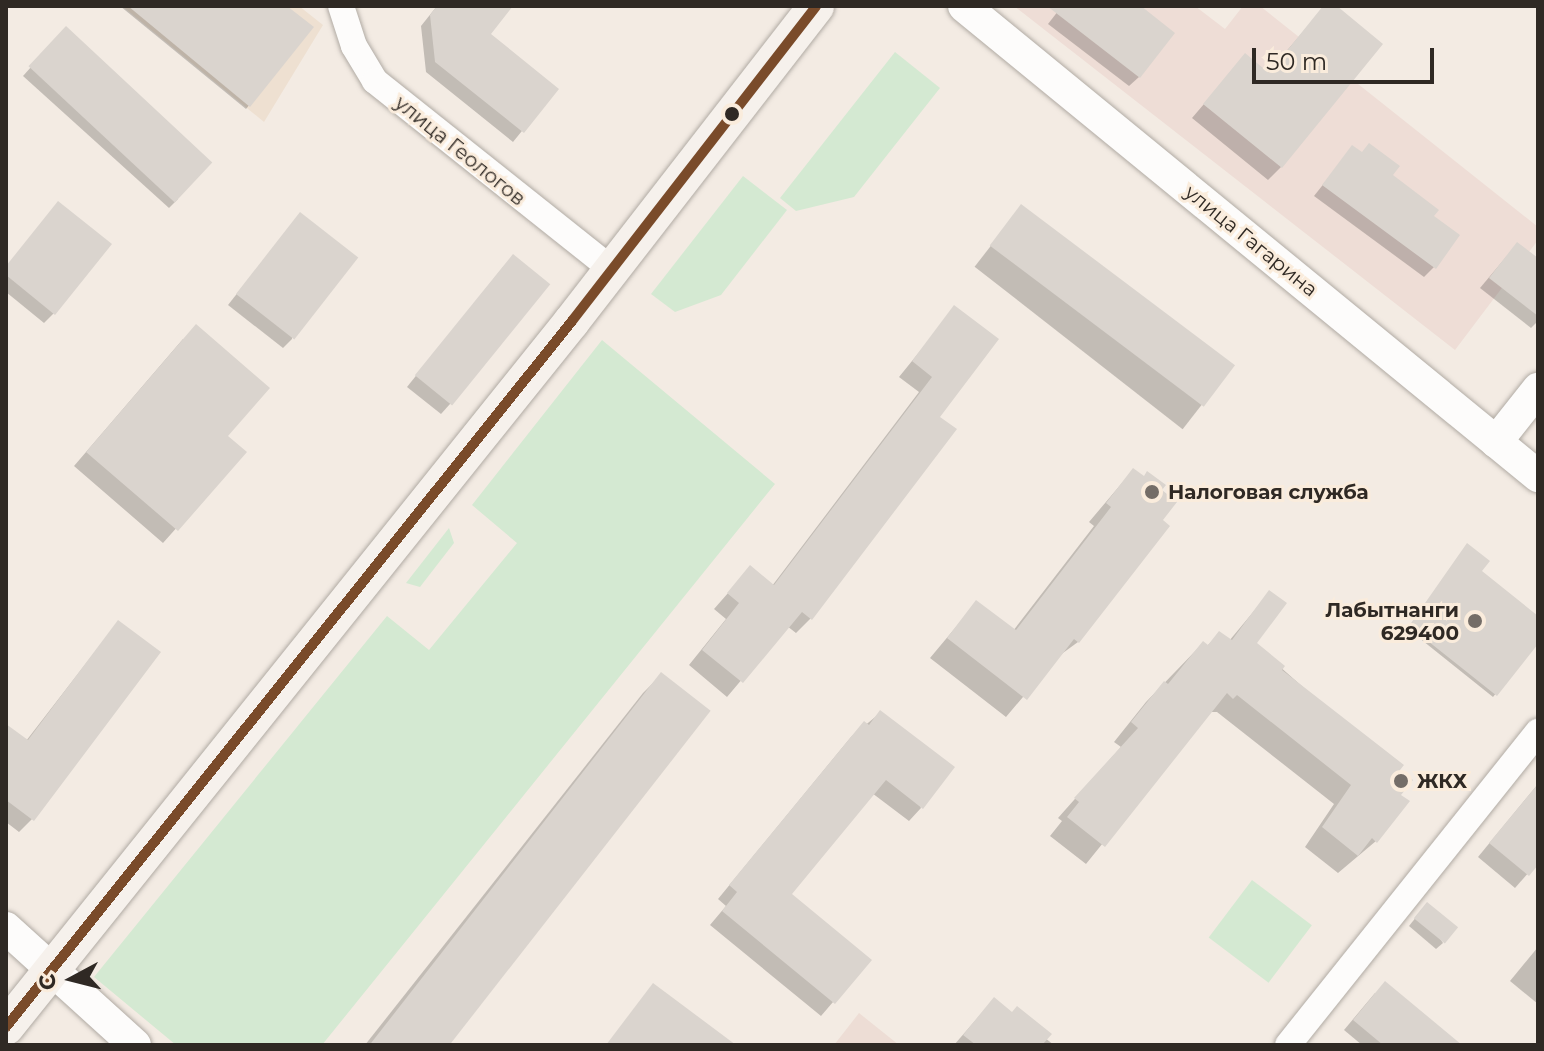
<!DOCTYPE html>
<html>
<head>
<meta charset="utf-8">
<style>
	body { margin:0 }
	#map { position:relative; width:1544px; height:1051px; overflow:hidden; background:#f3ebe3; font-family:Montserrat,sans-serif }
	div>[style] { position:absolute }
	.commercial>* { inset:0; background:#eeddd6 }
	.built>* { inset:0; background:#eee0d1 }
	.education>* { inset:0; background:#edddd5 }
	.green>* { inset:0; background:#d4e9d2; transform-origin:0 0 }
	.shadow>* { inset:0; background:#0003; transform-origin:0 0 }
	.building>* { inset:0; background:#dad4ce; transform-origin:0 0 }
	.roads { filter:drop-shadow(0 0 2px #b1aba4) drop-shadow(0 0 2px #b1aba4) }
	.minor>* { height:26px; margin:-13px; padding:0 13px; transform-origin:13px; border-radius:13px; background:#fdfcfb }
	.tertiary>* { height:32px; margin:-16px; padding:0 16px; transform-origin:16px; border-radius:16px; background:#fdfcfb }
	.secondary>* { height:36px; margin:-18px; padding:0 18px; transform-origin:18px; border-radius:18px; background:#f6f1ec }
	.bus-1>* { height:10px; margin:-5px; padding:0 5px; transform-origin:5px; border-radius:5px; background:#7a4b2a }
	.dots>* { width:22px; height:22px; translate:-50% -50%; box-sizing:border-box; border:4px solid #faecdc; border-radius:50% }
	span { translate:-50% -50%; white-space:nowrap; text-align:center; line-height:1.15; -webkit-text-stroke:6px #faecdc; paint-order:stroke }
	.street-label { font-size:20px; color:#2f2924 }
	.poi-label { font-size:20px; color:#2f2924; font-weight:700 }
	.left { translate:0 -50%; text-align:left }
	.right { translate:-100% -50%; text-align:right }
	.frame { position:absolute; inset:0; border:8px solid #2f2924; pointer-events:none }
	.north { position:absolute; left:32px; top:939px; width:80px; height:80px; -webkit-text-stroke:6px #faecdc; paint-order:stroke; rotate:263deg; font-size:22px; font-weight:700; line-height:32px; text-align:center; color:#2f2924 }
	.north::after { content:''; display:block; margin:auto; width:28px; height:36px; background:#2f2924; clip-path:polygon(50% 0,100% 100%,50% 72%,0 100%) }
	.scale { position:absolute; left:1252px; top:48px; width:182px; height:36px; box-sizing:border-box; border:4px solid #2f2924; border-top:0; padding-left:10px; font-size:24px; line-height:28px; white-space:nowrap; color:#2f2924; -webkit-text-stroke:6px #faecdc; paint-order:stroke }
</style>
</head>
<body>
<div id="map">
	<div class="commercial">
		<i style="clip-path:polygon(1014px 6px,1195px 6px,1225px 29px,1243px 6px,1260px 6px,1538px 227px,1538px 240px,1455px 350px)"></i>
	</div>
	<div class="built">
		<i style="clip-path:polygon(122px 6px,299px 6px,323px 25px,264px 122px)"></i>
	</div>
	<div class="education">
		<i style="clip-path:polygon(859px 1013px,899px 1045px,834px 1045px)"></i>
	</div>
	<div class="green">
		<i style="clip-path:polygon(895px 52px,940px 88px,854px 197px,796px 211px,780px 198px)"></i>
		<i style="clip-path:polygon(743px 176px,787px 210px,721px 295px,675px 312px,651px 294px)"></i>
		<i style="clip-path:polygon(602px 340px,775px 484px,322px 1045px,176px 1045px,94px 977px,387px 616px,429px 650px,517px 543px,472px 505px)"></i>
		<i style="clip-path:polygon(449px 528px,454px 543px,420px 587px,406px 583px)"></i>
		<i style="left:1252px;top:880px;width:75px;height:72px;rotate:37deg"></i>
	</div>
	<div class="shadow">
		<i style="clip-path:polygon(120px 6px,285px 6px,311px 28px,246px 109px)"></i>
		<i style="clip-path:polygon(437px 6px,509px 6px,488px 34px,556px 89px,513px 142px,426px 72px,421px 26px)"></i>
		<i style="clip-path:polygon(1062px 6px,1137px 6px,1139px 77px,1129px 86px,1048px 24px)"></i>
		<i style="clip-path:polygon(1325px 6px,1333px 6px,1281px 167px,1268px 180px,1192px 118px,1245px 56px,1267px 74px)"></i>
		<i style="clip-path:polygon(57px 38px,178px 199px,169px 208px,23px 76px)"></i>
		<i style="clip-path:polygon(1352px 148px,1432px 217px,1434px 267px,1424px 277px,1314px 196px)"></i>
		<i style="left:1022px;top:206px;width:264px;height:77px;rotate:38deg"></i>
		<i style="clip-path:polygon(291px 225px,292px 339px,283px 348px,228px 305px)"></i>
		<i style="clip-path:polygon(1517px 244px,1538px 261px,1538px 321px,1531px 328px,1480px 288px)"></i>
		<i style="clip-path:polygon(6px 266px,54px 313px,44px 323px,6px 292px)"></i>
		<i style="clip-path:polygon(504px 266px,450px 404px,441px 414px,407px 387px)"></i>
		<i style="clip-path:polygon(955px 308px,937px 417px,811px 618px,796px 633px,787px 626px,727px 697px,689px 665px,726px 619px,714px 609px,750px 568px,772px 586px,919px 392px,899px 377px)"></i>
		<i style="clip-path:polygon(183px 339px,225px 436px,244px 452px,163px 543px,74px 466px)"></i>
		<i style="clip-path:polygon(1133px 470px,1159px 491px,1160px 520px,1167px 526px,1078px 642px,1056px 658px,1006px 717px,930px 658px,976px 603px,1013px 631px,1094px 526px,1089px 522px)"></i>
		<i style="clip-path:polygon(1465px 548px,1479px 572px,1538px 619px,1538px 641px,1493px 697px,1408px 629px)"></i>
		<i style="clip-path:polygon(1269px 593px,1254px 644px,1397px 770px,1398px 795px,1376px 841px,1338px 873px,1305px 847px,1334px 804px,1217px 712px,1209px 712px,1086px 864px,1050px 836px,1062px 821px,1058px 818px,1121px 747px,1114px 742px,1146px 702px,1203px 643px,1207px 646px,1220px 633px,1229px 641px)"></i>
		<i style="clip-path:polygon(118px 622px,32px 819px,19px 832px,6px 822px,6px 727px,26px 741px)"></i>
		<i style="clip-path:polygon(662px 674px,444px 1045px,365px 1045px,643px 693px)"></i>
		<i style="clip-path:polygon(880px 713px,921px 808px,909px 821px,872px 793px,789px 894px,869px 960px,821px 1016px,710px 925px,726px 906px,718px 899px,851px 737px)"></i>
		<i style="clip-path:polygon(1538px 784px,1538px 862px,1515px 888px,1478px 857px)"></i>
		<i style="clip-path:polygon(1421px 911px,1443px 943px,1436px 949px,1409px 926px)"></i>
		<i style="clip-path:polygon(1538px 947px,1538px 1004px,1510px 981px)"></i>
		<i style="clip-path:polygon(1375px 993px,1443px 1045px,1362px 1045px,1344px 1030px)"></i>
		<i style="clip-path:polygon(994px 999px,1045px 1038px,1054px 1045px,954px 1045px)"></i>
	</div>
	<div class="building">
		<i style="clip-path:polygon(128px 6px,287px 6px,314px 27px,250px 107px)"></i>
		<i style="clip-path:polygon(437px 6px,513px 6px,491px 34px,559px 89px,524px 133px,435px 62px,430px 15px)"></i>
		<i style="clip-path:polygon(1047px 6px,1141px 6px,1175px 33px,1140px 78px)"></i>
		<i style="clip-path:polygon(1323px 6px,1337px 6px,1383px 44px,1282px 168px,1203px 104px,1245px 53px,1269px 73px)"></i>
		<i style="left:66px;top:26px;width:200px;height:55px;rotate:43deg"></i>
		<i style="clip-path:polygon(1369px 143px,1400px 166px,1393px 175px,1439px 210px,1434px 216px,1460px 235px,1436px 269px,1322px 185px,1352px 145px,1362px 152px)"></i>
		<i style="clip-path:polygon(58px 201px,112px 244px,55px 315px,6px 275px,6px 266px)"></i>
		<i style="left:1021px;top:204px;width:268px;height:52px;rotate:37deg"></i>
		<i style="left:300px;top:212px;width:74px;height:104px;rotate:38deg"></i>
		<i style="clip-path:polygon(1517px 242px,1538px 258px,1538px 316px,1489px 278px)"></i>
		<i style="left:513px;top:254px;width:48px;height:156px;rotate:39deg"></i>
		<i style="clip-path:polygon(954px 305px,999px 339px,940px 417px,957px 429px,812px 620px,802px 612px,743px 683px,702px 650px,739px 603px,727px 593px,750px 565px,774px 585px,932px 377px,912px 361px)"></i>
		<i style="clip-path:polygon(196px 324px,270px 388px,228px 436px,247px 452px,178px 531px,86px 452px)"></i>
		<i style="clip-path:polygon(1133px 468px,1144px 476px,1147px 471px,1166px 485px,1162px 490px,1177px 502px,1163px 520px,1170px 526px,1079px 643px,1074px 639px,1027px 700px,947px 638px,976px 600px,1016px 630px,1111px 507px,1106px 503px)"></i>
		<i style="clip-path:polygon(1467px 543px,1490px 561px,1482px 571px,1538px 616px,1538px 644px,1497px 696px,1409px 626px)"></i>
		<i style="clip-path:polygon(1269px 590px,1287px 603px,1257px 643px,1285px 666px,1282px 670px,1404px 765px,1400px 770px,1413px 780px,1401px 795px,1410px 801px,1377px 843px,1372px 838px,1358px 856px,1322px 827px,1351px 785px,1237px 695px,1233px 699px,1227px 693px,1105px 847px,1067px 817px,1079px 802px,1074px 798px,1138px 728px,1131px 722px,1164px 681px,1168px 684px,1203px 641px,1208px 645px,1219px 631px,1232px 640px)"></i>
		<i style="clip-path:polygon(118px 620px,161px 652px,34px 821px,6px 800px,6px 724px,28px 740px)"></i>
		<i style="left:661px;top:672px;width:63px;height:476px;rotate:38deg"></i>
		<i style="clip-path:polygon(880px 710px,955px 767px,923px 809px,886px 780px,792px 894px,872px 960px,835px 1004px,722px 911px,737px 892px,729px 885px,864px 721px,869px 725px)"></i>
		<i style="clip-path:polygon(1538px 784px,1538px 865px,1529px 876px,1489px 843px)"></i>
		<i style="left:1427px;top:902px;width:40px;height:21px;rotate:39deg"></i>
		<i style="clip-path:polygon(1385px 981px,1462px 1045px,1383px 1045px,1353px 1020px)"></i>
		<i style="clip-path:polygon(653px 983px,736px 1045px,606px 1045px)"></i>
		<i style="clip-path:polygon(994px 997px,1012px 1012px,1017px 1006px,1052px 1034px,1042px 1045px,976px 1045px,963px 1035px)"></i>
	</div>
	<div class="roads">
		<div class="minor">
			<i style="left:341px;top:6px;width:42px;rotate:72deg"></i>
			<i style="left:354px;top:46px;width:41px;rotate:59deg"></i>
			<i style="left:375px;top:81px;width:304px;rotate:38.5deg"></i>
			<i style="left:1288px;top:1045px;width:401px;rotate:-51.4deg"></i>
		</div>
		<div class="tertiary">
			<i style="left:964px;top:6px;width:742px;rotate:39.31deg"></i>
			<i style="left:1496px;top:442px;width:68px;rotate:-51.6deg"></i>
			<i style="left:6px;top:928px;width:174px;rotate:42.2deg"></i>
		</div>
		<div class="secondary">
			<i style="left:6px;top:1027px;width:905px;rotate:-51.28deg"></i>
			<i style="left:572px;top:321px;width:398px;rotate:-52.2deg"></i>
		</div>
	</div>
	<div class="bus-1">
		<i style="left:6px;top:1027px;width:905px;rotate:-51.28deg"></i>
		<i style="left:572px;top:321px;width:398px;rotate:-52.2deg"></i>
	</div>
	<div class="dots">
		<i style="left:732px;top:114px;background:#2f2924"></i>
		<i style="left:1152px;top:492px;background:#746d67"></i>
		<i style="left:1475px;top:621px;background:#746d67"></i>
		<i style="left:1401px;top:781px;background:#746d67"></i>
	</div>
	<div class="street-label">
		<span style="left:460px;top:151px;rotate:39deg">улица Геологов</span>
		<span style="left:1251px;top:241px;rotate:39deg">улица Гагарина</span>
	</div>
	<div class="poi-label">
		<span class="left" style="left:1168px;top:492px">Налоговая служба</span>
		<span class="right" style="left:1459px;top:622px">Лабытнанги<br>629400</span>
		<span class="left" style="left:1417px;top:781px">ЖКХ</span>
	</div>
	<div class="frame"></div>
	<div class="north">С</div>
	<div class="scale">50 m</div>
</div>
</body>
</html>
